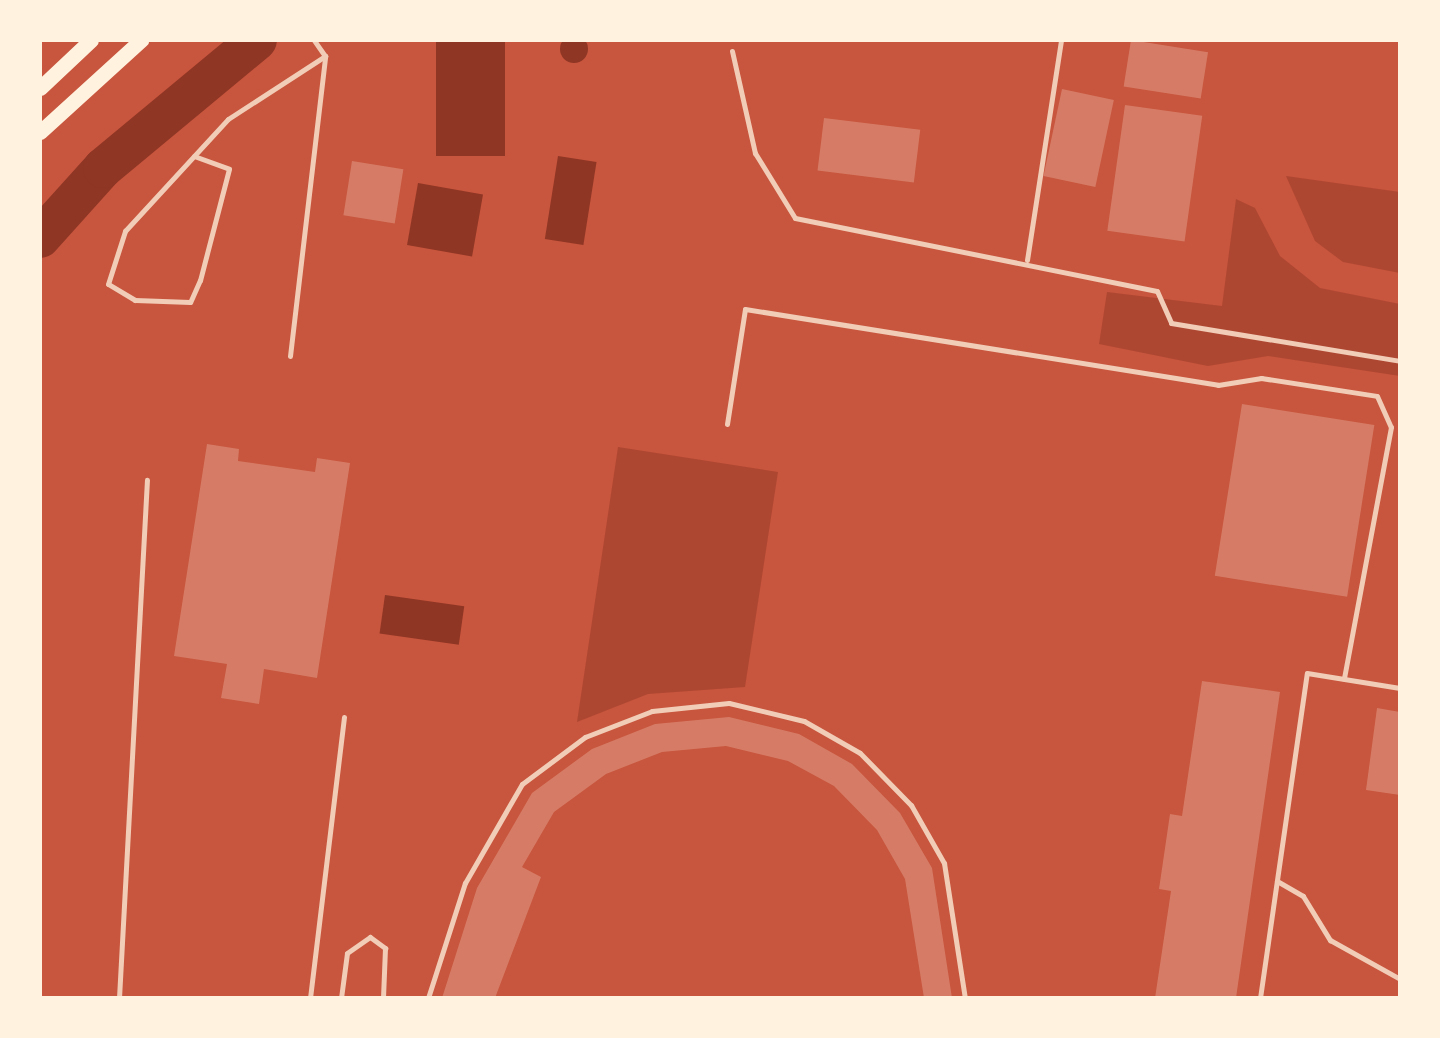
<!DOCTYPE html>
<html>
<head>
<meta charset="utf-8">
<style>
	body { margin:0 }
	#map { position:relative; width:1440px; height:1038px; overflow:hidden; background:#c8553d; font-family:Ubuntu,sans-serif }
	div>[style] { position:absolute }
	.green>* { inset:0; background:#ae4732 }
	.water>* { inset:0; background:#8f3625; transform-origin:0 0 }
	.round { border-radius:50% }
	.river>* { height:40px; margin:-20px; padding:0 20px; transform-origin:20px; border-radius:20px; background:#8f3625 }
	.building>* { inset:0; background:#d67c66; transform-origin:0 0 }
	.service>* { height:5px; margin:-2.5px; padding:0 2.5px; transform-origin:2.5px; border-radius:2.5px; background:#f1ccb7 }
	.primary>* { height:15px; margin:-7.5px; padding:0 7.5px; transform-origin:7.5px; border-radius:7.5px; background:#fff3e0 }
	span { translate:-50% -50%; white-space:nowrap; text-align:center; line-height:1.15; -webkit-text-stroke:10px #fff3e0; paint-order:stroke }
	.frame { position:absolute; inset:0; border:42px solid #fff3e0; pointer-events:none }
</style>
</head>
<body>
<div id="map">
	<div class="green">
		<i style="clip-path:polygon(1286px 176px,1400px 192px,1400px 273px,1343px 262px,1315px 241px)"></i>
		<i style="clip-path:polygon(1236px 199px,1255px 208px,1280px 256px,1320px 288px,1400px 304px,1400px 376px,1268px 356px,1208px 366px,1099px 344px,1107px 292px,1222px 306px)"></i>
		<i style="clip-path:polygon(618px 447px,778px 472px,745px 687px,648px 694px,577px 722px)"></i>
	</div>
	<div class="water">
		<i class="round" style="left:560px;top:35px;width:28px;height:28px"></i>
		<i style="left:436px;top:40px;width:69px;height:116px"></i>
		<i style="left:558px;top:156px;width:39px;height:84px;rotate:9deg"></i>
		<i style="left:418px;top:183px;width:66px;height:63px;rotate:10deg"></i>
		<i style="left:385px;top:595px;width:80px;height:39px;rotate:8deg"></i>
	</div>
	<div class="river">
		<i style="left:40px;top:238px;width:94px;rotate:-48deg"></i>
		<i style="left:103px;top:168px;width:200px;rotate:-39.7deg"></i>
	</div>
	<div class="building">
		<i style="left:1131px;top:40px;width:78px;height:47px;rotate:9deg"></i>
		<i style="left:1062px;top:89px;width:53px;height:89px;rotate:12deg"></i>
		<i style="left:1125px;top:105px;width:78px;height:127px;rotate:8deg"></i>
		<i style="left:824px;top:118px;width:97px;height:53px;rotate:7deg"></i>
		<i style="left:352px;top:161px;width:52px;height:55px;rotate:9deg"></i>
		<i style="left:1242px;top:404px;width:134px;height:174px;rotate:9deg"></i>
		<i style="clip-path:polygon(207px 444px,239px 449px,238px 461px,315px 472px,317px 458px,350px 463px,317px 678px,264px 669px,259px 704px,221px 698px,227px 664px,174px 656px)"></i>
		<i style="clip-path:polygon(1202px 681px,1280px 692px,1236px 998px,1155px 998px,1171px 891px,1159px 889px,1170px 814px,1182px 816px)"></i>
		<i style="clip-path:polygon(1377px 708px,1400px 712px,1400px 795px,1366px 790px)"></i>
		<i style="clip-path:polygon(729px 717px,799px 734px,852px 764px,900px 813px,932px 868px,952px 998px,924px 998px,905px 879px,877px 830px,834px 786px,788px 761px,726px 746px,662px 752px,606px 774px,554px 812px,522px 867px,541px 877px,495px 998px,442px 998px,477px 888px,532px 793px,592px 749px,655px 724px)"></i>
	</div>
	<div class="service">
		<i style="left:732px;top:51px;width:105px;rotate:77.3deg"></i>
		<i style="left:755px;top:153px;width:76px;rotate:58.4deg"></i>
		<i style="left:795px;top:218px;width:369px;rotate:11.4deg"></i>
		<i style="left:1157px;top:291px;width:35px;rotate:66deg"></i>
		<i style="left:1171px;top:323px;width:232px;rotate:9.4deg"></i>
		<i style="left:194px;top:156px;width:37px;rotate:20deg"></i>
		<i style="left:229px;top:169px;width:115px;rotate:104.6deg"></i>
		<i style="left:200px;top:280px;width:24px;rotate:114deg"></i>
		<i style="left:190px;top:302px;width:55px;rotate:-177.9deg"></i>
		<i style="left:135px;top:300px;width:31px;rotate:-149deg"></i>
		<i style="left:108px;top:284px;width:56px;rotate:-72.2deg"></i>
		<i style="left:125px;top:231px;width:152px;rotate:-47.4deg"></i>
		<i style="left:228px;top:119px;width:116px;rotate:-33deg"></i>
		<i style="left:1027px;top:260px;width:223px;rotate:-81.2deg"></i>
		<i style="left:290px;top:356px;width:302px;rotate:-83.3deg"></i>
		<i style="left:325px;top:56px;width:19px;rotate:-125deg"></i>
		<i style="left:727px;top:424px;width:116px;rotate:-81.1deg"></i>
		<i style="left:745px;top:309px;width:479px;rotate:9.1deg"></i>
		<i style="left:1218px;top:385px;width:44px;rotate:-9.2deg"></i>
		<i style="left:1261px;top:378px;width:117px;rotate:8.8deg"></i>
		<i style="left:1377px;top:396px;width:34px;rotate:66deg"></i>
		<i style="left:1391px;top:427px;width:256px;rotate:100.6deg"></i>
		<i style="left:1277px;top:881px;width:30px;rotate:30deg"></i>
		<i style="left:1303px;top:896px;width:52px;rotate:58.5deg"></i>
		<i style="left:1330px;top:940px;width:80px;rotate:29.1deg"></i>
		<i style="left:119px;top:998px;width:519px;rotate:-86.91deg"></i>
		<i style="left:310px;top:998px;width:283px;rotate:-83.1deg"></i>
		<i style="left:341px;top:998px;width:45px;rotate:-82.4deg"></i>
		<i style="left:347px;top:953px;width:28px;rotate:-35deg"></i>
		<i style="left:370px;top:937px;width:19px;rotate:36deg"></i>
		<i style="left:385px;top:948px;width:50px;rotate:92.3deg"></i>
		<i style="left:428px;top:998px;width:121px;rotate:-72.2deg"></i>
		<i style="left:465px;top:883px;width:114px;rotate:-60.1deg"></i>
		<i style="left:522px;top:784px;width:79px;rotate:-36.7deg"></i>
		<i style="left:585px;top:737px;width:72px;rotate:-21.2deg"></i>
		<i style="left:652px;top:711px;width:77px;rotate:-5.9deg"></i>
		<i style="left:729px;top:703px;width:77px;rotate:13.5deg"></i>
		<i style="left:804px;top:721px;width:64px;rotate:29.7deg"></i>
		<i style="left:860px;top:753px;width:73px;rotate:45.6deg"></i>
		<i style="left:911px;top:805px;width:67px;rotate:60.4deg"></i>
		<i style="left:944px;top:863px;width:137px;rotate:81.2deg"></i>
		<i style="left:1260px;top:998px;width:328px;rotate:-81.8deg"></i>
		<i style="left:1307px;top:673px;width:94px;rotate:9.2deg"></i>
	</div>
	<div class="primary">
		<i style="left:40px;top:88px;width:70px;rotate:-43.3deg"></i>
		<i style="left:40px;top:132px;width:137px;rotate:-42.3deg"></i>
	</div>
	<div class="frame"></div>
</div>
</body>
</html>
